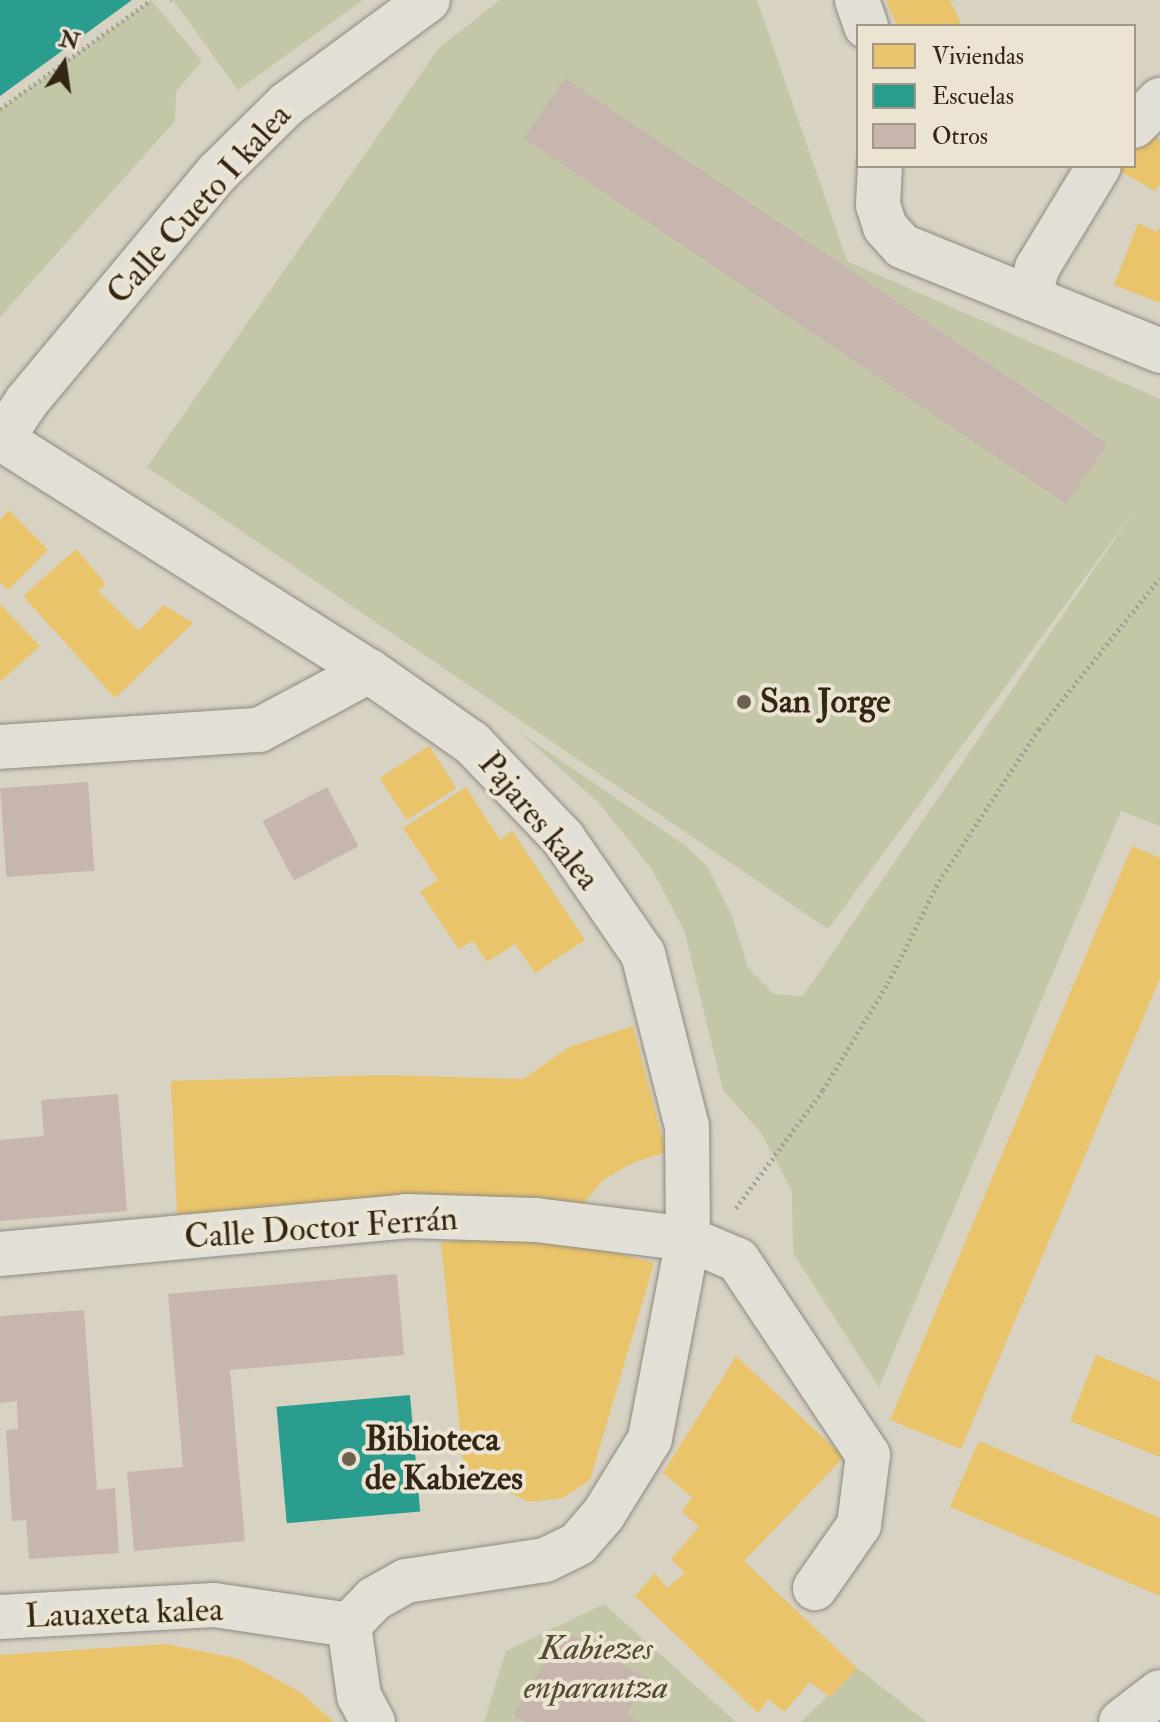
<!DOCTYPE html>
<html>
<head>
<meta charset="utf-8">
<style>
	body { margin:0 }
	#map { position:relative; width:1160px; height:1722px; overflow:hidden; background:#d8d2c3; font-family:"IM FELL Double Pica",serif }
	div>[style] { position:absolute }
	.green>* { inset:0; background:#c3c7a8 }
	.homes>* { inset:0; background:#e9c46a; transform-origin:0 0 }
	.schools>* { inset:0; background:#2a9d8f; transform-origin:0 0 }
	.building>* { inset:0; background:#c7b6ad; transform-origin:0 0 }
	.path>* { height:5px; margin-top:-2.5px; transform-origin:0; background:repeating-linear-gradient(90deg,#a29e97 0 2px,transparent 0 6px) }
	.roads { filter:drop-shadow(0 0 2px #8f8a80) drop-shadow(0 0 2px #8f8a80) }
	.minor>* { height:44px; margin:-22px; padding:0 22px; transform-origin:22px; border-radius:22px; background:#e2dfd7 }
	.dots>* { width:22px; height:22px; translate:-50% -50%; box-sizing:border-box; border:4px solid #ece4d2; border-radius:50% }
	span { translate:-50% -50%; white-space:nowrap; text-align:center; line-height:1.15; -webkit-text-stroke:8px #ece4d2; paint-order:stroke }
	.street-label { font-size:34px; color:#342614 }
	.poi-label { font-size:34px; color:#342614; font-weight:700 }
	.left { translate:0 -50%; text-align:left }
	.park-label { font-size:34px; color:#534c33; font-style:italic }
	.legend { position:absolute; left:856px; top:24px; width:280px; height:144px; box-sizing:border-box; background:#ece4d2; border:2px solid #a29886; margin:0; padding:10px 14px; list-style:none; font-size:24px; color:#342614 }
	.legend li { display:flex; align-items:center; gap:16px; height:40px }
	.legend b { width:40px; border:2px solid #a29886 }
	.north { position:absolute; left:24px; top:24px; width:80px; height:80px; -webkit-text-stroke:6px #ece4d2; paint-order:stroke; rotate:13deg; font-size:22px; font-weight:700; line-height:32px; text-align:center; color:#342614 }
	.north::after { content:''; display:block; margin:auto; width:28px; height:36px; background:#342614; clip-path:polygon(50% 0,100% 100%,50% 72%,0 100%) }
</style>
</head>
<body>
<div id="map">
	<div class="green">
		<i style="clip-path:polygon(151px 0,202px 61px,176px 92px,175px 121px,0 317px,0 109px)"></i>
		<i style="clip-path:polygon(173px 0,363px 0,238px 90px)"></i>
		<i style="clip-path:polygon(500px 0,757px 0,847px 261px,1160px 399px,1160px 826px,1121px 811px,879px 1387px,793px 1253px,792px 1191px,761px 1133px,723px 1090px,684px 930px,651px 868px,599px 803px,519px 732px,686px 846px,707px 866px,732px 916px,748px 968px,774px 994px,803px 996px,1136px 508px,828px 929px,147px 467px,439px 48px)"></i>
		<i style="clip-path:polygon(604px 1604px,736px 1722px,484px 1722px,506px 1651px)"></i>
		<i style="clip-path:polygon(857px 1668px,927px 1722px,801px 1722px)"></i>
	</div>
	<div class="homes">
		<i style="clip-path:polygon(886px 0,950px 0,962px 26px,897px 26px)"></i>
		<i style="clip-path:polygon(1145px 130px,1160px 140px,1160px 184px,1155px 191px,1111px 166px,1134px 166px,1134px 142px)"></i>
		<i style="clip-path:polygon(1138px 223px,1157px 232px,1160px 226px,1160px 303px,1114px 285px)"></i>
		<i style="clip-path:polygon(9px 510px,48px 550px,8px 590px,0 582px,0 520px)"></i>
		<i style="clip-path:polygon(76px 549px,106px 584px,98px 591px,139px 631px,164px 605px,193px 623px,115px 698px,23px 596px)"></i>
		<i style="clip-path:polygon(0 604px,40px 646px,0 682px)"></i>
		<i style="left:429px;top:746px;width:50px;height:59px;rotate:57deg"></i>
		<i style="clip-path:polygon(466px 787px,500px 840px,512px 831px,585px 940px,535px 973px,515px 944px,487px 962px,473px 941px,459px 949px,420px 892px,438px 880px,403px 828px)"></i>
		<i style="clip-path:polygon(1132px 846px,1160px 858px,1160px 978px,961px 1449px,890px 1420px)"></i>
		<i style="clip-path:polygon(633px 1026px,666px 1152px,630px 1164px,602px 1181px,583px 1204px,417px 1204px,177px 1214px,171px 1081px,384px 1075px,523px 1079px,569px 1047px)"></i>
		<i style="clip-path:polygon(556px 1237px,654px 1263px,590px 1480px,563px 1498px,529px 1502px,473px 1475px,463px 1460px,441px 1242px)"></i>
		<i style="clip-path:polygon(1096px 1355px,1160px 1381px,1160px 1457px,1070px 1421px)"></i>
		<i style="clip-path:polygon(736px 1356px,844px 1457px,744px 1561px,857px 1668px,830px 1697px,810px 1682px,784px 1712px,768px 1699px,758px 1713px,635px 1596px,655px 1573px,667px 1588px,685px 1573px,671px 1559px,699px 1527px,682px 1512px,692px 1497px,663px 1473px)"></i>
		<i style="clip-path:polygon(979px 1441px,1160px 1518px,1160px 1596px,950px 1507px)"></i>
		<i style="clip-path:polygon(166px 1644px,239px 1659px,300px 1692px,334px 1722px,0 1722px,0 1655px)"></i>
	</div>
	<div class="schools">
		<i style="clip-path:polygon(0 0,132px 0,0 96px)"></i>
		<i style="left:410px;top:1395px;width:117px;height:134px;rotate:85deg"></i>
	</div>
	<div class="building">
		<i style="left:565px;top:78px;width:654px;height:73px;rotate:34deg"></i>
		<i style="left:88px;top:782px;width:89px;height:88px;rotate:86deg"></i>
		<i style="left:327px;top:787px;width:67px;height:73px;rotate:62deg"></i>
		<i style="clip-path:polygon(118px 1094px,127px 1211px,0 1221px,0 1140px,44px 1136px,41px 1100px)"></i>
		<i style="clip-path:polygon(397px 1274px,404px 1355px,230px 1370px,245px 1541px,134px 1551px,127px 1472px,183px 1467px,168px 1294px)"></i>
		<i style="clip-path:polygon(84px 1310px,97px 1490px,115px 1488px,119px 1553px,29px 1559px,26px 1520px,12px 1521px,6px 1430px,18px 1429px,17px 1401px,0 1403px,0 1316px)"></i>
		<i style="clip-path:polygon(563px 1630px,647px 1678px,627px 1714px,640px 1722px,526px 1722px,514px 1715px)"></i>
	</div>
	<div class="path">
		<i style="left:171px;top:0;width:1px;rotate:45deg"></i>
		<i style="left:0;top:109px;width:186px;rotate:-35.8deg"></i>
		<i style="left:736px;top:1208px;width:147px;rotate:-53.6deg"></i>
		<i style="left:823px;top:1090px;width:125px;rotate:-58.7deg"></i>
		<i style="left:888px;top:983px;width:114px;rotate:-63.4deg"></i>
		<i style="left:939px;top:881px;width:182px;rotate:-56.7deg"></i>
		<i style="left:1039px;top:729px;width:193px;rotate:-51.3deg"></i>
	</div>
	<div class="roads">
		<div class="minor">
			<i style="left:857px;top:0;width:28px;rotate:71deg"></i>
			<i style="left:1134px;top:126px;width:37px;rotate:-45deg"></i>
			<i style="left:880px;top:166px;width:39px;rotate:93deg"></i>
			<i style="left:878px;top:205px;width:23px;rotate:72deg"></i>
			<i style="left:885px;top:227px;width:25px;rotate:48deg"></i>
			<i style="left:902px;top:246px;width:279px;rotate:22.1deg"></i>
			<i style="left:1030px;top:298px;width:31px;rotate:-77deg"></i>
			<i style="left:1037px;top:268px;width:119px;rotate:-58.7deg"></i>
			<i style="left:0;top:438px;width:436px;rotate:32.3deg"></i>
			<i style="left:369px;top:671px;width:126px;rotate:35deg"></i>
			<i style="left:472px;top:743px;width:132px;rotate:46.2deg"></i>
			<i style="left:563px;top:838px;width:141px;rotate:55.4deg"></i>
			<i style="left:643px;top:954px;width:178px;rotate:75.7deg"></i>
			<i style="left:687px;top:1126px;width:113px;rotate:89.5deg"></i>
			<i style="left:688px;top:1239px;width:204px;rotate:100.8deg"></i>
			<i style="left:650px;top:1439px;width:89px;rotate:121.7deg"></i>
			<i style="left:603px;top:1515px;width:38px;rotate:131deg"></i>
			<i style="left:578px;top:1544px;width:37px;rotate:154deg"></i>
			<i style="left:545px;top:1560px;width:141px;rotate:171.4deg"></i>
			<i style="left:406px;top:1581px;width:37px;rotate:151deg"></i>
			<i style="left:374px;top:1599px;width:36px;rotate:134deg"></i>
			<i style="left:2px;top:439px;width:45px;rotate:-56.7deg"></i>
			<i style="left:27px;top:401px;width:297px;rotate:-50.2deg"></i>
			<i style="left:217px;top:173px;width:98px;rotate:-44.6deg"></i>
			<i style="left:287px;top:104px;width:175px;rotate:-36.4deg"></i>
			<i style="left:0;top:747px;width:260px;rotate:-3.8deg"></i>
			<i style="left:259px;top:730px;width:125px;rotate:-28.2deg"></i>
			<i style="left:0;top:1254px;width:408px;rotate:-5.3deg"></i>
			<i style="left:406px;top:1216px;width:130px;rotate:1.8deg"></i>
			<i style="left:536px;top:1220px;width:153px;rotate:7.1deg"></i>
			<i style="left:688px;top:1239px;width:54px;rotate:22.8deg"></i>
			<i style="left:738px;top:1260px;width:234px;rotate:56.3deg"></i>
			<i style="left:868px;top:1455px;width:71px;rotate:97.3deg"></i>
			<i style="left:859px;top:1525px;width:77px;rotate:124.9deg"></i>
			<i style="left:0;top:1617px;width:214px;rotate:-3.2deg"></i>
			<i style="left:214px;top:1605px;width:136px;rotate:8.4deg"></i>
			<i style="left:349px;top:1625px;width:72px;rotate:82deg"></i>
			<i style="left:359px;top:1696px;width:30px;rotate:62deg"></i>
			<i style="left:1121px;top:1722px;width:49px;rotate:-37.6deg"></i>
		</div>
	</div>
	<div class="dots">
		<i style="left:744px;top:702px;background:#6d6251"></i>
		<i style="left:349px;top:1459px;background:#6d6251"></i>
	</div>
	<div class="street-label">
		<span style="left:199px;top:204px;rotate:-48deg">Calle Cueto I kalea</span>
		<span style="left:539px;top:821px;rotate:50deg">Pajares kalea</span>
		<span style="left:321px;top:1228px;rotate:-4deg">Calle Doctor Ferrán</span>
		<span style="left:124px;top:1613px;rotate:-2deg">Lauaxeta kalea</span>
	</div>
	<div class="poi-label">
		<span class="left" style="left:760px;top:702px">San Jorge</span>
		<span class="left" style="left:365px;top:1459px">Biblioteca<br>de Kabiezes</span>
	</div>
	<div class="park-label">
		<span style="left:596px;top:1668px">Kabiezes<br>enparantza</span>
	</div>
	<ul class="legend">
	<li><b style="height:22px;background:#e9c46a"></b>Viviendas</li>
	<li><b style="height:22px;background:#2a9d8f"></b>Escuelas</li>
	<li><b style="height:22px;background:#c7b6ad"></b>Otros</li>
	</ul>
	<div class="north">N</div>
</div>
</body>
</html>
